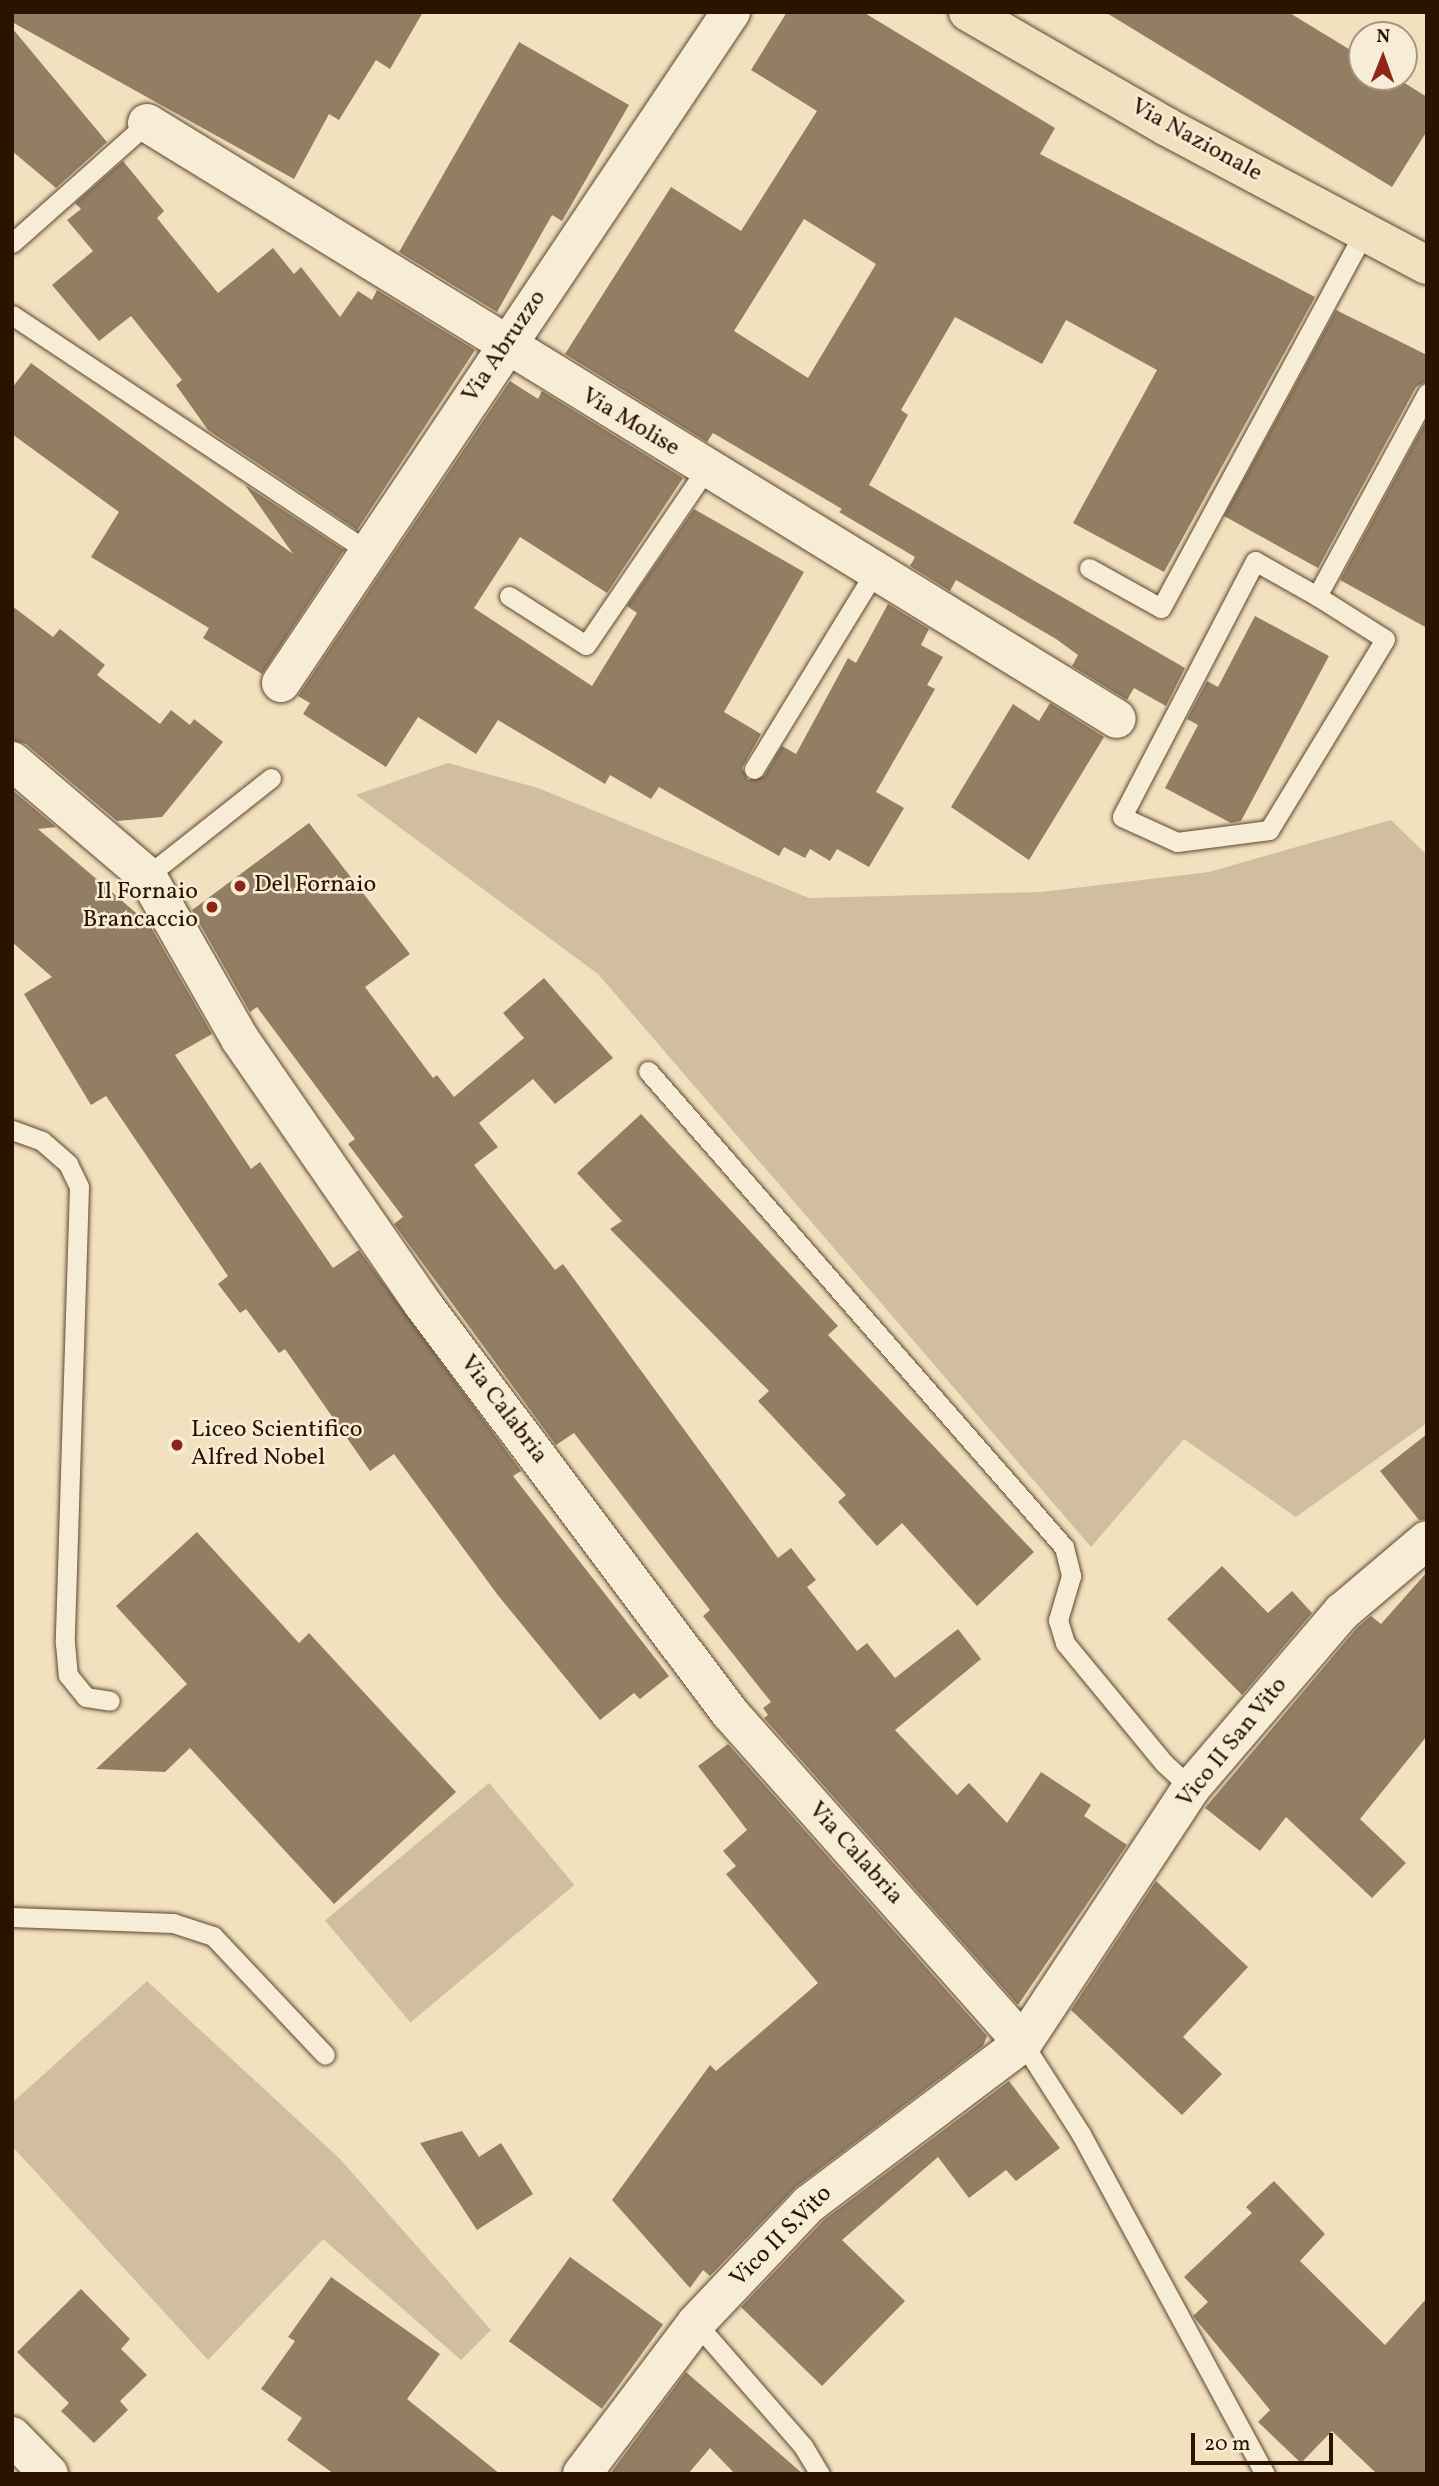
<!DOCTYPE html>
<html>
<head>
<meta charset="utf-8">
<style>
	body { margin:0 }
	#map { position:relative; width:1439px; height:2486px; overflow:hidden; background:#f2e1be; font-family:Vollkorn,serif }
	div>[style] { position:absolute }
	.green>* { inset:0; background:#d0be9e; transform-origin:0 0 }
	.building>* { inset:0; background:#937e63; transform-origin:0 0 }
	.roads { filter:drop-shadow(0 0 2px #5e4630) drop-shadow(0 0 2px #5e4630) }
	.lane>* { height:19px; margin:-9.5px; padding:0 9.5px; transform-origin:9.5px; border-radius:9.5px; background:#f7ecd5 }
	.street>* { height:38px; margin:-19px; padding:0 19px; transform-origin:19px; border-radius:19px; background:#f7ecd5 }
	.primary>* { height:38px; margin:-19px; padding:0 19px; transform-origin:19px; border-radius:19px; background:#f2e1be }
	.dots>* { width:19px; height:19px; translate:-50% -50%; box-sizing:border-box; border:4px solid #f7ecd5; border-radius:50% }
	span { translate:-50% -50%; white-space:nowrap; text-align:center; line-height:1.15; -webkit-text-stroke:5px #f7ecd5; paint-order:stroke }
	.street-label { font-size:24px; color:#2c1300 }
	.poi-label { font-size:24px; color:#2c1300 }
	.left { translate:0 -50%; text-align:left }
	.right { translate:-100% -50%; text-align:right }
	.frame { position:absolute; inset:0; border:14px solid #2c1300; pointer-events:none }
	.north { position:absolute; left:1348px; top:21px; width:70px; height:70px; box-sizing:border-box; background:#f7ecd5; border:2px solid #a69580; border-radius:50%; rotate:1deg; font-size:19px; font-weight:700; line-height:28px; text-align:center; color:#2c1300 }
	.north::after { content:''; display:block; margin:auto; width:24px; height:32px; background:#8f2418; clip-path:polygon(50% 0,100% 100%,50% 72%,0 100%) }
	.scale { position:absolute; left:1191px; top:2433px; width:142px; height:32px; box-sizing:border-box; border:4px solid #2c1300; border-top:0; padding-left:9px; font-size:21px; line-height:24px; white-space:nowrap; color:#2c1300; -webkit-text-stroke:5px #f7ecd5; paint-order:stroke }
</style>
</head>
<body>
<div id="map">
	<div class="green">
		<i style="clip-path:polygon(448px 763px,538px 788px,809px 898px,1041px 892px,1209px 872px,1391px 820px,1427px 855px,1427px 1423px,1296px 1517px,1184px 1439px,1091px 1547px,598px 974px,356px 795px)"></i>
		<i style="left:489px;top:1783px;width:133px;height:214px;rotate:50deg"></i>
		<i style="clip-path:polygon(147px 1981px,339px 2158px,491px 2330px,461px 2360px,323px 2239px,208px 2360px,12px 2146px,12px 2103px)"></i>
	</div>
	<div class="building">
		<i style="clip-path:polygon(12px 12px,423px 12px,390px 69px,376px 60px,339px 120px,329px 114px,294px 179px,12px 22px)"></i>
		<i style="clip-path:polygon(evenodd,787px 12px,863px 12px,1055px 128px,1040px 154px,1315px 297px,1164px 572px,1073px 523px,1157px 370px,1066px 320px,1042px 364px,955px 317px,901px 410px,908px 415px,869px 485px,1185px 668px,1166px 706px,1134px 688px,1127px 700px,1072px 666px,1078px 655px,1056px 639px,956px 580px,950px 591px,910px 566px,915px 557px,839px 512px,842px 509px,713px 433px,707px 442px,565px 354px,671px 187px,741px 231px,817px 111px,751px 70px,787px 12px,804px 219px,876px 264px,808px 378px,734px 331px,804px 219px)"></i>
		<i style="clip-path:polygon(1105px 12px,1288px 12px,1362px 57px,1362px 77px,1395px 77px,1427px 97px,1427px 131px,1392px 187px)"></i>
		<i style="clip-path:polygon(12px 28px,107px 142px,56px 188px,12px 151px)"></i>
		<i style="clip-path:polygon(519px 42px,629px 105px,562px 221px,552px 215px,497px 312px,399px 252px)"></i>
		<i style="clip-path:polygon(123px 161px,164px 211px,157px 218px,218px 293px,273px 248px,294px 274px,301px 267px,340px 317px,358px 291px,372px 300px,377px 290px,475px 350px,357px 530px,208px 430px,176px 385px,182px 380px,131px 316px,99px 341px,52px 285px,93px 251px,67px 220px,81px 209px,75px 203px)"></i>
		<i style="clip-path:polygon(1336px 310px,1427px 355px,1427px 381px,1416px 387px,1318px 568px,1224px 516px)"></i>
		<i style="clip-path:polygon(31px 363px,293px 554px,245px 485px,344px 550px,262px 674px,203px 638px,209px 628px,91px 557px,119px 512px,12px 434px,12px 388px)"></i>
		<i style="clip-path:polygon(510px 381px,538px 399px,542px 391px,683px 478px,607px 593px,520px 537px,474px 608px,592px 686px,637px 613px,627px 606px,694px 509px,804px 572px,724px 712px,761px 734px,742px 768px,748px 780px,764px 776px,782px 746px,796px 754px,848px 658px,856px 663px,888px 604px,929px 629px,921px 645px,943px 657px,927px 685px,935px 689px,876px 792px,904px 808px,869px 867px,837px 849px,830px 861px,810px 849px,805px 858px,784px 847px,779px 856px,659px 787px,651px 799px,610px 775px,605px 784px,498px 720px,476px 754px,418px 717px,386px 767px,303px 714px,310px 703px,298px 696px)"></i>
		<i style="clip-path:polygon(1427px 419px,1427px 628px,1340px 580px)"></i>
		<i style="clip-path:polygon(12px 606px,53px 637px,60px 629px,105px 665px,97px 675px,160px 724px,171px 710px,190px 725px,194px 719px,223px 742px,162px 817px,117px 821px,26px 744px,12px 740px)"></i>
		<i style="clip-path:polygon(1255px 616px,1329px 656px,1241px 821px,1231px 823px,1165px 788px,1198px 725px,1187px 719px,1207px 681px,1218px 687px)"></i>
		<i style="clip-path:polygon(1050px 703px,1104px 737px,1029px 860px,951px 807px,1013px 704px,1039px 721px)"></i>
		<i style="clip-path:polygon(12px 790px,56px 827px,38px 829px,149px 924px,212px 1034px,175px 1055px,251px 1169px,260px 1162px,333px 1268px,359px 1250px,521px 1471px,513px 1476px,669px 1676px,640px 1699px,634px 1693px,600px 1720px,497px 1594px,394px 1454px,370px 1471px,285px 1349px,279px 1353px,246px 1309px,240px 1313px,218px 1284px,228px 1276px,106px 1096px,91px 1105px,24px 994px,52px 977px,12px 942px)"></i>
		<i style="clip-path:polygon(309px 823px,410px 954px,365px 987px,433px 1078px,437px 1075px,454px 1097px,524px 1038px,503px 1013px,544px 978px,613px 1058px,555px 1104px,533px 1079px,479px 1123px,498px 1147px,474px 1165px,555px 1270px,563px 1264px,778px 1558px,791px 1548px,816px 1580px,807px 1587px,857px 1651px,867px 1643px,895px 1678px,958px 1629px,981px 1659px,895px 1730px,957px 1795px,969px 1783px,1007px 1823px,1041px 1772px,1091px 1805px,1084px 1816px,1127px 1845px,1018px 2005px,764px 1718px,768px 1715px,763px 1708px,771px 1702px,703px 1616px,710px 1610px,574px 1433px,556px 1445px,394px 1224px,403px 1217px,348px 1144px,355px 1139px,257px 1007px,250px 1012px,192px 910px)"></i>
		<i style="clip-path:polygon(641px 1114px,838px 1326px,828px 1335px,1034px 1552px,977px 1606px,902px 1523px,877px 1546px,838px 1502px,846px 1495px,758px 1401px,769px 1391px,610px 1229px,622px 1221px,577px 1173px)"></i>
		<i style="clip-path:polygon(1427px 1434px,1427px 1519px,1419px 1520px,1380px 1471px)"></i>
		<i style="clip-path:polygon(197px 1532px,299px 1643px,309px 1633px,456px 1792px,334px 1904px,190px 1748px,165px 1772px,96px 1769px,187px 1684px,116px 1606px)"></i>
		<i style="clip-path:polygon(1222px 1566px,1268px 1613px,1292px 1591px,1312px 1613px,1242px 1695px,1167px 1619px)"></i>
		<i style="clip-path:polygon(1427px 1572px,1427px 1736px,1360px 1819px,1406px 1863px,1372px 1898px,1286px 1817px,1260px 1851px,1205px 1808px,1357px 1628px,1371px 1616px,1381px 1624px)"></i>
		<i style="clip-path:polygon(728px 1744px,987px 2036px,983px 2046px,796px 2187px,710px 2276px,703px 2270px,690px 2288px,612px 2200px,710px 2065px,716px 2071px,818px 1983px,726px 1874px,736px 1866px,723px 1851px,747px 1830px,698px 1766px)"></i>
		<i style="clip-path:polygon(1156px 1881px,1248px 1967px,1183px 2037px,1222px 2074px,1182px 2115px,1071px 2010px)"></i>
		<i style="clip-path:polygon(1009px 2081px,1060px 2148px,1016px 2181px,1006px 2170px,969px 2198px,938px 2157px,842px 2240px,905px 2301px,822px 2386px,741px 2307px,824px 2220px)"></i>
		<i style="clip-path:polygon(462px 2131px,479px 2157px,501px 2143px,533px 2194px,477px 2230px,420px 2143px)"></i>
		<i style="clip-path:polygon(1274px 2181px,1325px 2234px,1300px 2261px,1385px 2345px,1427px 2298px,1427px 2474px,1377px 2474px,1332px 2431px,1301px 2463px,1258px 2422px,1270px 2410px,1193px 2316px,1208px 2302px,1184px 2277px,1252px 2213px,1246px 2207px)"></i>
		<i style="left:570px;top:2257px;width:115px;height:104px;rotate:36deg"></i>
		<i style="clip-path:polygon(331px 2277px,440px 2354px,407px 2399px,500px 2474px,334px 2474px,287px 2440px,302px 2418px,261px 2389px,295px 2341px,288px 2337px)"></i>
		<i style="clip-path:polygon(81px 2289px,130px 2339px,121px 2349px,147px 2375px,120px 2401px,128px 2410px,94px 2443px,61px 2411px,69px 2403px,17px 2352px)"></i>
		<i style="clip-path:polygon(686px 2372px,803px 2474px,735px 2474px,710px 2448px,688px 2474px,610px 2474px)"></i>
	</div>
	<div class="roads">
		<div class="lane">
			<i style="left:12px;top:243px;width:181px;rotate:-41.6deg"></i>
			<i style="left:12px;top:315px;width:426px;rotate:33.6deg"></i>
			<i style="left:1089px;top:568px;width:82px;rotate:29.1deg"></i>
			<i style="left:1161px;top:608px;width:427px;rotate:-61.6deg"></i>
			<i style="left:509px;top:596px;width:91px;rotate:32.5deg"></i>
			<i style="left:586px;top:645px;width:213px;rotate:-55.7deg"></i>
			<i style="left:1317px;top:596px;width:71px;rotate:-150.6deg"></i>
			<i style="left:1255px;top:561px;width:288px;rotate:117.5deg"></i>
			<i style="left:1122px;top:817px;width:60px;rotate:24.4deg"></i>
			<i style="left:1177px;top:842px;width:93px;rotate:-7.4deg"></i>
			<i style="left:1269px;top:830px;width:223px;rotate:-58.7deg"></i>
			<i style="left:1385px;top:639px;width:80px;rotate:-147.7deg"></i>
			<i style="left:1317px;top:596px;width:231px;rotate:-61.5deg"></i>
			<i style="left:754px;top:769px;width:230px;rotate:-58.5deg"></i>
			<i style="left:147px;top:876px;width:158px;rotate:-38.3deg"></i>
			<i style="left:648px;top:1071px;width:632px;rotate:48.85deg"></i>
			<i style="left:1064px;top:1547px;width:30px;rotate:76deg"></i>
			<i style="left:1071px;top:1576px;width:46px;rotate:106.5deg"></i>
			<i style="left:1058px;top:1620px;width:24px;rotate:73deg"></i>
			<i style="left:1065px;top:1643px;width:156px;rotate:50.5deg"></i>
			<i style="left:1164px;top:1763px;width:37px;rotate:43deg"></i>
			<i style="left:12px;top:1130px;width:32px;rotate:20deg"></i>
			<i style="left:42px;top:1141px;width:35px;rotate:41deg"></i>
			<i style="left:68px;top:1164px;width:25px;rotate:64deg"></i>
			<i style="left:79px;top:1187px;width:456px;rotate:91.8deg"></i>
			<i style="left:65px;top:1643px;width:32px;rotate:85deg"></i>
			<i style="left:68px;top:1675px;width:28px;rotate:51deg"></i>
			<i style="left:86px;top:1697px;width:24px;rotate:9deg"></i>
			<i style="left:12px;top:1917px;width:161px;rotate:2.1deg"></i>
			<i style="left:173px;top:1923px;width:42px;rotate:18deg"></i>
			<i style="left:213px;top:1936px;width:163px;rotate:46.7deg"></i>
			<i style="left:1023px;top:2043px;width:108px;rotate:57.5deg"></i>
			<i style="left:1081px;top:2134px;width:387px;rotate:61.6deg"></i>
			<i style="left:696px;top:2323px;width:163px;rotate:49deg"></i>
			<i style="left:803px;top:2446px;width:33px;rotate:59deg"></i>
		</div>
		<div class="street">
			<i style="left:147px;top:123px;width:1138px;rotate:31.57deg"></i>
			<i style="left:281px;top:683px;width:808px;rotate:-56.15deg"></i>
			<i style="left:12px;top:761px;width:177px;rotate:40.4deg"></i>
			<i style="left:147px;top:876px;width:188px;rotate:60.3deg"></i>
			<i style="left:240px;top:1039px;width:321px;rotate:55.4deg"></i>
			<i style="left:422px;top:1303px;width:513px;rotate:53.09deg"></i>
			<i style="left:730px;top:1713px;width:441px;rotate:48.4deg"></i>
			<i style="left:12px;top:2436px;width:53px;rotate:45.8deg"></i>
			<i style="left:582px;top:2474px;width:189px;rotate:-52.9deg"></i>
			<i style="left:696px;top:2323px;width:164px;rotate:-46.5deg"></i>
			<i style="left:809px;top:2204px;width:268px;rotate:-37deg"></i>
			<i style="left:1023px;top:2043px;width:305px;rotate:-56.6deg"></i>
			<i style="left:1191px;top:1788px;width:232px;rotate:-49.4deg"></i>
			<i style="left:1342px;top:1612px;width:111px;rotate:-40.3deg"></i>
		</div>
		<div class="primary">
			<i style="left:968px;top:12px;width:230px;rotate:30deg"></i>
			<i style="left:1167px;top:127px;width:294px;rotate:28deg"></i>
		</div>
	</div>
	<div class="dots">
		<i style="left:240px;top:886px;background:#8f2418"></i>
		<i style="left:212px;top:907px;background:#8f2418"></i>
		<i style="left:177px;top:1445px;background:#8f2418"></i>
	</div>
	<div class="street-label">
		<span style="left:1196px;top:141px;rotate:29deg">Via Nazionale</span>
		<span style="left:505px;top:347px;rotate:-56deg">Via Abruzzo</span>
		<span style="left:630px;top:423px;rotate:31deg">Via Molise</span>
		<span style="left:503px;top:1410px;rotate:53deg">Via Calabria</span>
		<span style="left:1233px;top:1743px;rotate:-51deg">Vico II San Vito</span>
		<span style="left:855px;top:1854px;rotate:48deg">Via Calabria</span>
		<span style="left:782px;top:2237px;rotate:-45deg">Vico II S.Vito</span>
	</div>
	<div class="poi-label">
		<span class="left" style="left:254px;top:886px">Del Fornaio</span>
		<span class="right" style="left:198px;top:907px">Il Fornaio<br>Brancaccio</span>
		<span class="left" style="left:191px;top:1445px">Liceo Scientifico<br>Alfred Nobel</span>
	</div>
	<div class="frame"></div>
	<div class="north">N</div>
	<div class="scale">20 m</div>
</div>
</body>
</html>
